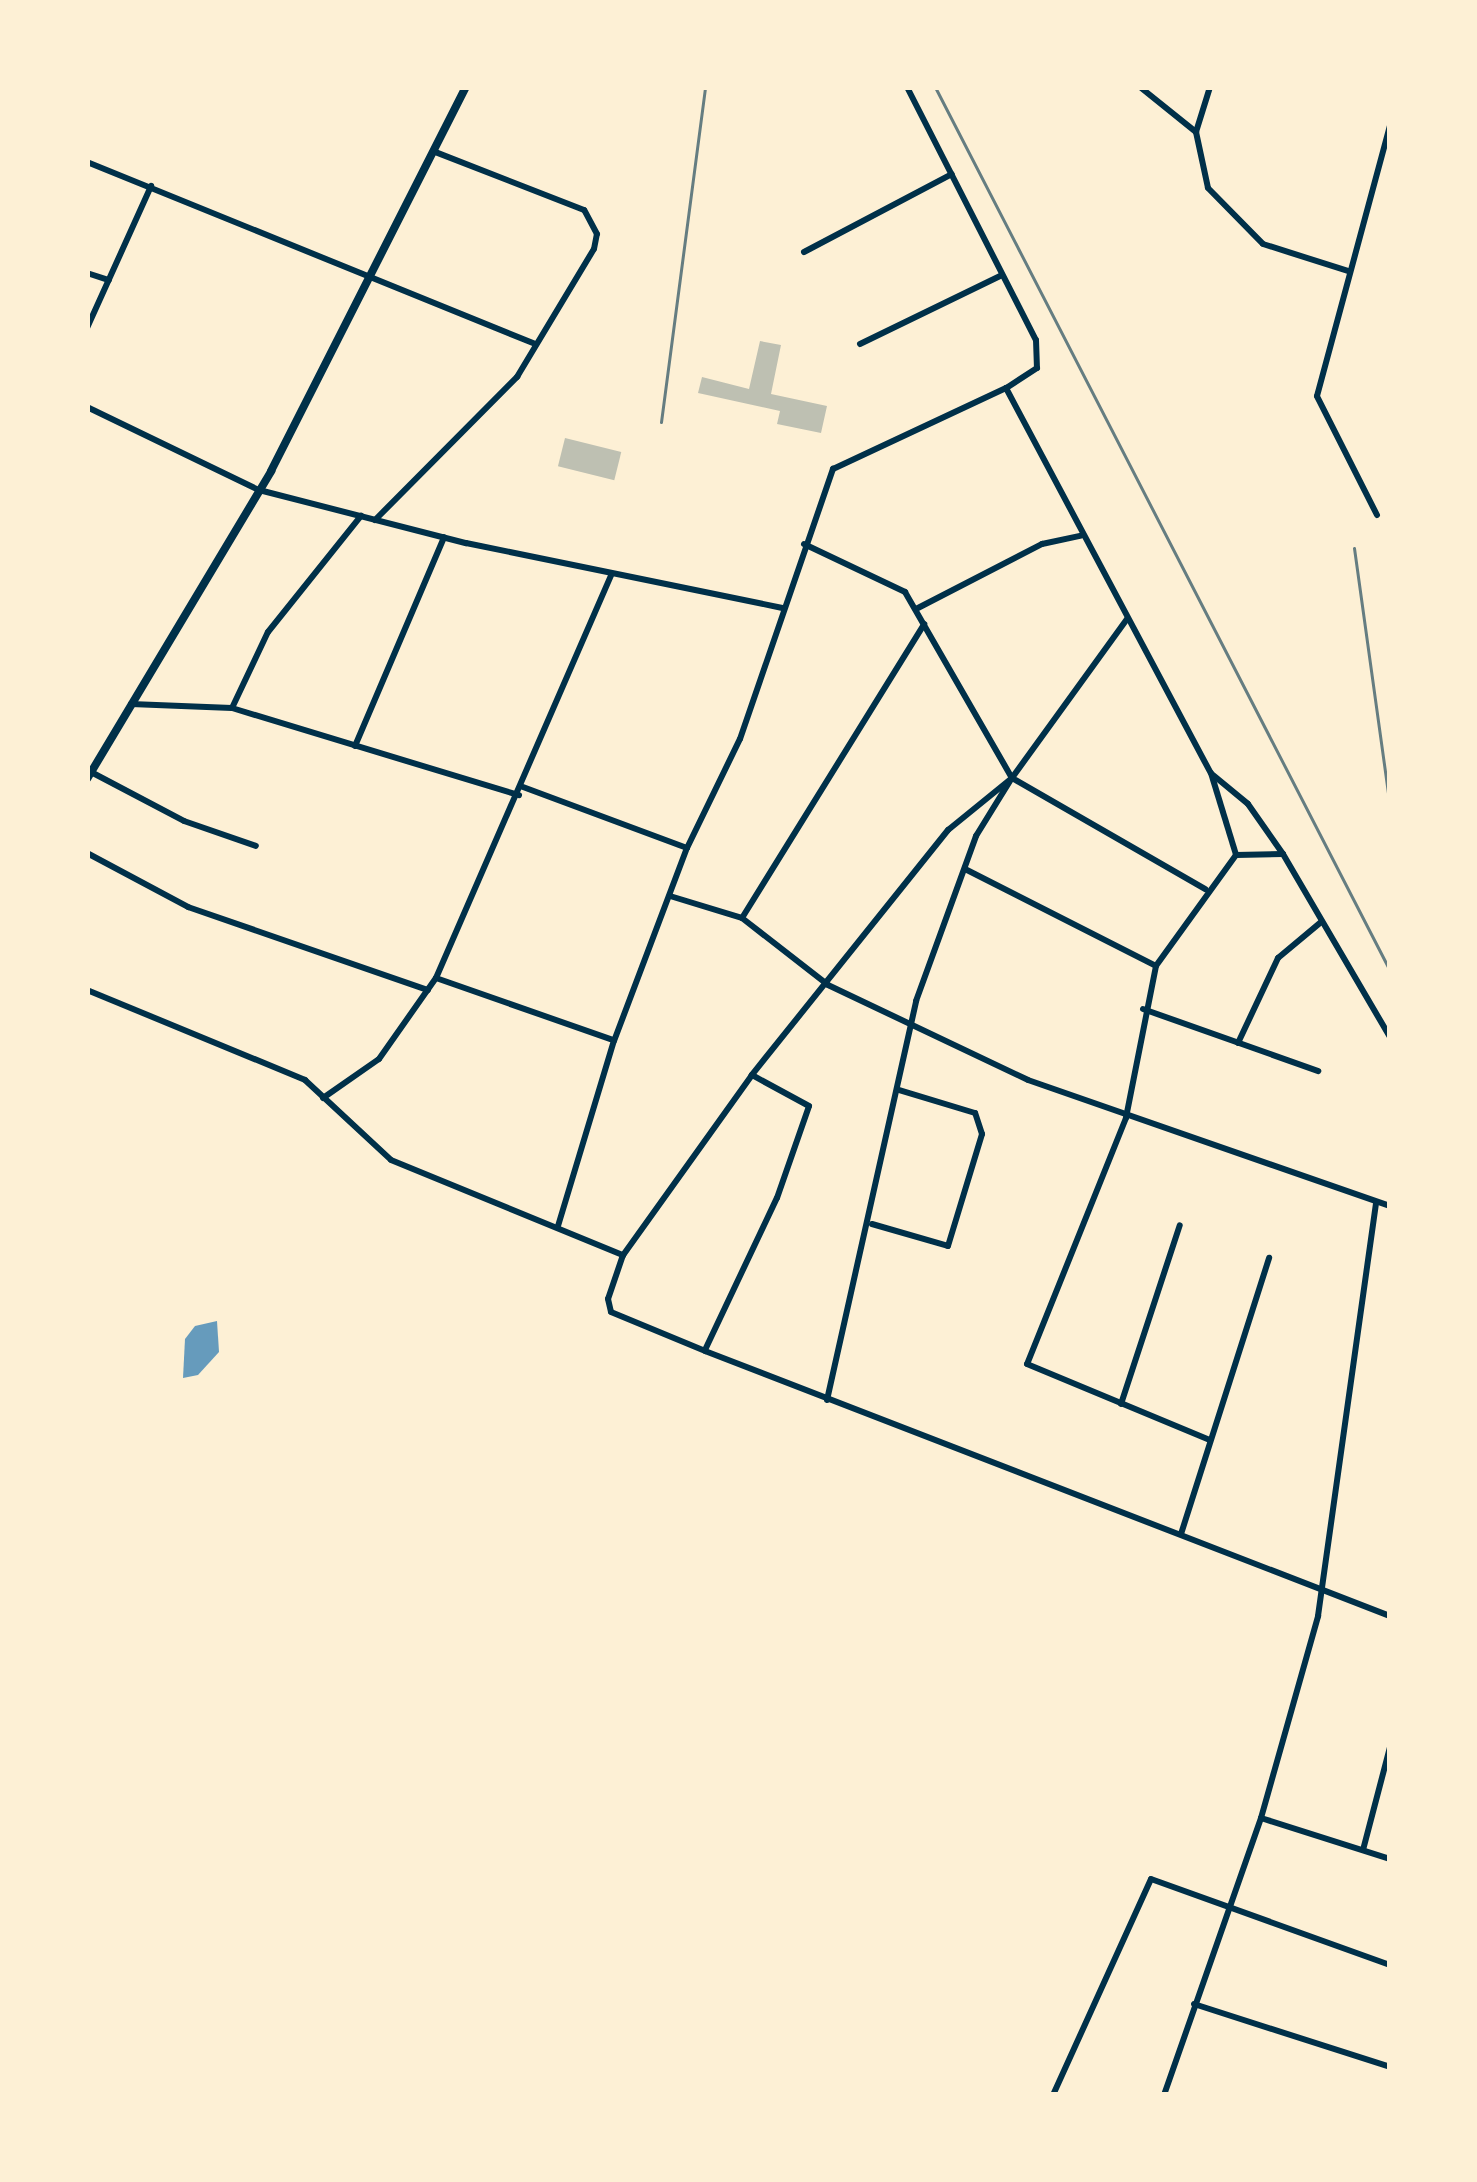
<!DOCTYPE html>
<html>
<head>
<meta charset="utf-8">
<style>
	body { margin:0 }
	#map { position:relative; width:1477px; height:2182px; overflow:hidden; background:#fdf0d5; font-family:"Crimson Pro",serif }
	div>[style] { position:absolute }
	.water>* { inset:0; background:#669bbc }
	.building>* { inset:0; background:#bec0b2; transform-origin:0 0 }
	.minor>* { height:6px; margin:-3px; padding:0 3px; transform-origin:3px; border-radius:3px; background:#003049 }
	.tertiary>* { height:8px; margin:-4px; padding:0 4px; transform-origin:4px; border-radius:4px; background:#003049 }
	.rail>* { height:3px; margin:-1.5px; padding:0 1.5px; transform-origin:1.5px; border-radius:1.5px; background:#657d81 }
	span { translate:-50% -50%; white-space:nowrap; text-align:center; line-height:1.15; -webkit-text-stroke:10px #fdf0d5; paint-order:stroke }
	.frame { position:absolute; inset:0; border:90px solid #fdf0d5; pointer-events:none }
</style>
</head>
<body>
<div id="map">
	<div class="water">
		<i style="clip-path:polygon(217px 1321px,219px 1352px,198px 1375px,183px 1378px,185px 1339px,195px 1326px)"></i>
	</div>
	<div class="building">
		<i style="clip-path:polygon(760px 341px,781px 345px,771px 394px,827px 406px,821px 433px,777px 424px,780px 411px,698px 393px,702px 377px,749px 389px)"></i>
		<i style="left:565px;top:438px;width:58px;height:29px;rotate:14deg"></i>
	</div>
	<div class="minor">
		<i style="left:907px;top:87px;width:284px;rotate:63deg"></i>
		<i style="left:1036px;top:340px;width:28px;rotate:88deg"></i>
		<i style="left:1037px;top:368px;width:37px;rotate:147deg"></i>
		<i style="left:1006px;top:388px;width:436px;rotate:62deg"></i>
		<i style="left:1211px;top:773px;width:86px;rotate:73deg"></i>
		<i style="left:1236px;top:855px;width:137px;rotate:125.8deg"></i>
		<i style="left:1156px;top:966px;width:155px;rotate:101.2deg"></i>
		<i style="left:1126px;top:1118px;width:265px;rotate:111.9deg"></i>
		<i style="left:1027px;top:1364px;width:198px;rotate:22.6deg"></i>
		<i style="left:1140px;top:87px;width:72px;rotate:38.8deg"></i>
		<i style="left:1210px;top:87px;width:47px;rotate:107.3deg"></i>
		<i style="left:1196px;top:132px;width:57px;rotate:77.9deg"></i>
		<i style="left:1208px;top:188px;width:78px;rotate:45.5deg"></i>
		<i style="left:1263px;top:244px;width:89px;rotate:17.6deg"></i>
		<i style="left:87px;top:162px;width:484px;rotate:22.1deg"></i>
		<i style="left:804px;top:252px;width:167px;rotate:-27.8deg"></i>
		<i style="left:87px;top:273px;width:23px;rotate:18deg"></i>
		<i style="left:87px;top:328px;width:156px;rotate:-65.7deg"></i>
		<i style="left:860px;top:344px;width:158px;rotate:-25.9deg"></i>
		<i style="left:87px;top:407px;width:191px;rotate:25.8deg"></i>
		<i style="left:259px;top:490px;width:214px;rotate:14.4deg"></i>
		<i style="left:466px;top:543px;width:323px;rotate:11.6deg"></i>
		<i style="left:1377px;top:515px;width:133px;rotate:-116.8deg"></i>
		<i style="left:1317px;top:396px;width:280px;rotate:-74.9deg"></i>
		<i style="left:375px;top:520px;width:202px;rotate:-45.2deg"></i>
		<i style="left:517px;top:377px;width:149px;rotate:-59deg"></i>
		<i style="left:594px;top:249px;width:15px;rotate:-79deg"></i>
		<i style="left:597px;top:234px;width:27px;rotate:-118deg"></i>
		<i style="left:584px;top:210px;width:160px;rotate:-158.7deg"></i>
		<i style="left:804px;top:544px;width:112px;rotate:25.4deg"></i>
		<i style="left:905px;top:592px;width:215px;rotate:60.1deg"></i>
		<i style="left:916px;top:609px;width:142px;rotate:-27.3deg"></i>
		<i style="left:1042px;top:544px;width:40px;rotate:-12deg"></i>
		<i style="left:1127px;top:619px;width:196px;rotate:125.9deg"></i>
		<i style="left:1012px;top:778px;width:82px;rotate:140.9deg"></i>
		<i style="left:948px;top:830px;width:314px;rotate:128.7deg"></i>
		<i style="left:752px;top:1075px;width:221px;rotate:125.6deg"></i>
		<i style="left:623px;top:1255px;width:46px;rotate:108.8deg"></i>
		<i style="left:608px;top:1299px;width:13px;rotate:77deg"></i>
		<i style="left:611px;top:1312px;width:102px;rotate:22.5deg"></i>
		<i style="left:705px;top:1351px;width:734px;rotate:21.15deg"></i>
		<i style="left:131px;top:704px;width:101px;rotate:2.3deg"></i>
		<i style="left:232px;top:708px;width:300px;rotate:16.9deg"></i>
		<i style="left:232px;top:708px;width:84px;rotate:-64.7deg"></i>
		<i style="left:268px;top:632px;width:149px;rotate:-51.3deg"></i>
		<i style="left:355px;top:746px;width:227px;rotate:-66.9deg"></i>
		<i style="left:91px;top:772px;width:105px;rotate:27.8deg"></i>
		<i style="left:184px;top:821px;width:76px;rotate:19.1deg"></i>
		<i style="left:1213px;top:775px;width:45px;rotate:39.6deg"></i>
		<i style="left:1248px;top:804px;width:61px;rotate:55deg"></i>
		<i style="left:1283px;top:854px;width:212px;rotate:59.7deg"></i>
		<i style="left:1012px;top:778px;width:223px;rotate:29.9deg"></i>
		<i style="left:523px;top:787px;width:175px;rotate:20.4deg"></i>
		<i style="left:87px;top:853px;width:115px;rotate:28.1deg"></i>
		<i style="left:188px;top:907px;width:254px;rotate:19.1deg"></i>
		<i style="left:1236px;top:855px;width:47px;rotate:-1.2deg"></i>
		<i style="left:965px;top:869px;width:214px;rotate:26.9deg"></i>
		<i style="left:670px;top:896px;width:75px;rotate:17deg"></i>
		<i style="left:742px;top:918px;width:109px;rotate:37.9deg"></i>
		<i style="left:828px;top:985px;width:221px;rotate:25.4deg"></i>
		<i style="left:1028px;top:1080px;width:383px;rotate:19.2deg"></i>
		<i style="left:742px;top:918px;width:346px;rotate:-58.2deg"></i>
		<i style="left:436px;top:978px;width:188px;rotate:19.3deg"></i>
		<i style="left:87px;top:990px;width:236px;rotate:22.4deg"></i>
		<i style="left:305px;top:1080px;width:117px;rotate:42.9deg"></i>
		<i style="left:391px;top:1160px;width:251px;rotate:22.3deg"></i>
		<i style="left:1143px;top:1009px;width:186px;rotate:19.5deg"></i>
		<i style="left:1238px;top:1043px;width:94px;rotate:-64.8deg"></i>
		<i style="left:1278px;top:958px;width:56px;rotate:-39.9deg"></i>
		<i style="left:323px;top:1098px;width:68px;rotate:-34.9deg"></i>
		<i style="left:379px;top:1059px;width:99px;rotate:-54.9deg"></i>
		<i style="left:436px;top:978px;width:439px;rotate:-66.5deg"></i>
		<i style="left:872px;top:1224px;width:79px;rotate:16.1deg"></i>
		<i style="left:948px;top:1246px;width:117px;rotate:-73.1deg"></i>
		<i style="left:982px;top:1134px;width:22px;rotate:-108deg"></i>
		<i style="left:975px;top:1113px;width:79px;rotate:-163.2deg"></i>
		<i style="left:558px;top:1226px;width:193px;rotate:-73.2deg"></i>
		<i style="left:614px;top:1041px;width:206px;rotate:-69.3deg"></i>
		<i style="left:687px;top:848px;width:121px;rotate:-64.1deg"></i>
		<i style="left:740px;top:739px;width:286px;rotate:-71deg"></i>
		<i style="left:833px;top:469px;width:191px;rotate:-25.1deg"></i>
		<i style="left:705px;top:1350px;width:168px;rotate:-64.7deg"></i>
		<i style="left:777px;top:1198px;width:97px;rotate:-70.8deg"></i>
		<i style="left:809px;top:1106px;width:65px;rotate:-151.5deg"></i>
		<i style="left:827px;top:1400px;width:409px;rotate:-77.4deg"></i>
		<i style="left:916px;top:1001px;width:176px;rotate:-70deg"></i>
		<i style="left:976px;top:836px;width:65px;rotate:-58.3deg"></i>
		<i style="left:1121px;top:1404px;width:188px;rotate:-71.8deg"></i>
		<i style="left:1181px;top:1534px;width:290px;rotate:-72.3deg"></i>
		<i style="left:1261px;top:1818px;width:135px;rotate:17.6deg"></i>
		<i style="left:1363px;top:1850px;width:106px;rotate:-75.3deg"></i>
		<i style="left:1194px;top:2004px;width:206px;rotate:17.8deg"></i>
		<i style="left:1053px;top:2095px;width:237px;rotate:-65.6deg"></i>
		<i style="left:1151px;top:1879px;width:254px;rotate:19.8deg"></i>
		<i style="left:1164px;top:2095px;width:293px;rotate:-70.7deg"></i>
		<i style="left:1261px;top:1818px;width:210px;rotate:-74.2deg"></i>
		<i style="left:1318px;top:1616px;width:417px;rotate:-82deg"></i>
	</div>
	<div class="tertiary">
		<i style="left:87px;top:779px;width:359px;rotate:-59.1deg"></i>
		<i style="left:271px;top:471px;width:431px;rotate:-63.1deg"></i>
	</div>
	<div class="rail">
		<i style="left:935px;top:87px;width:994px;rotate:62.76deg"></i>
		<i style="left:661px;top:422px;width:338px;rotate:-82.5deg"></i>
		<i style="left:1354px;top:548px;width:261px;rotate:82.1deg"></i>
	</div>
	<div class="frame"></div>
</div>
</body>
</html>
